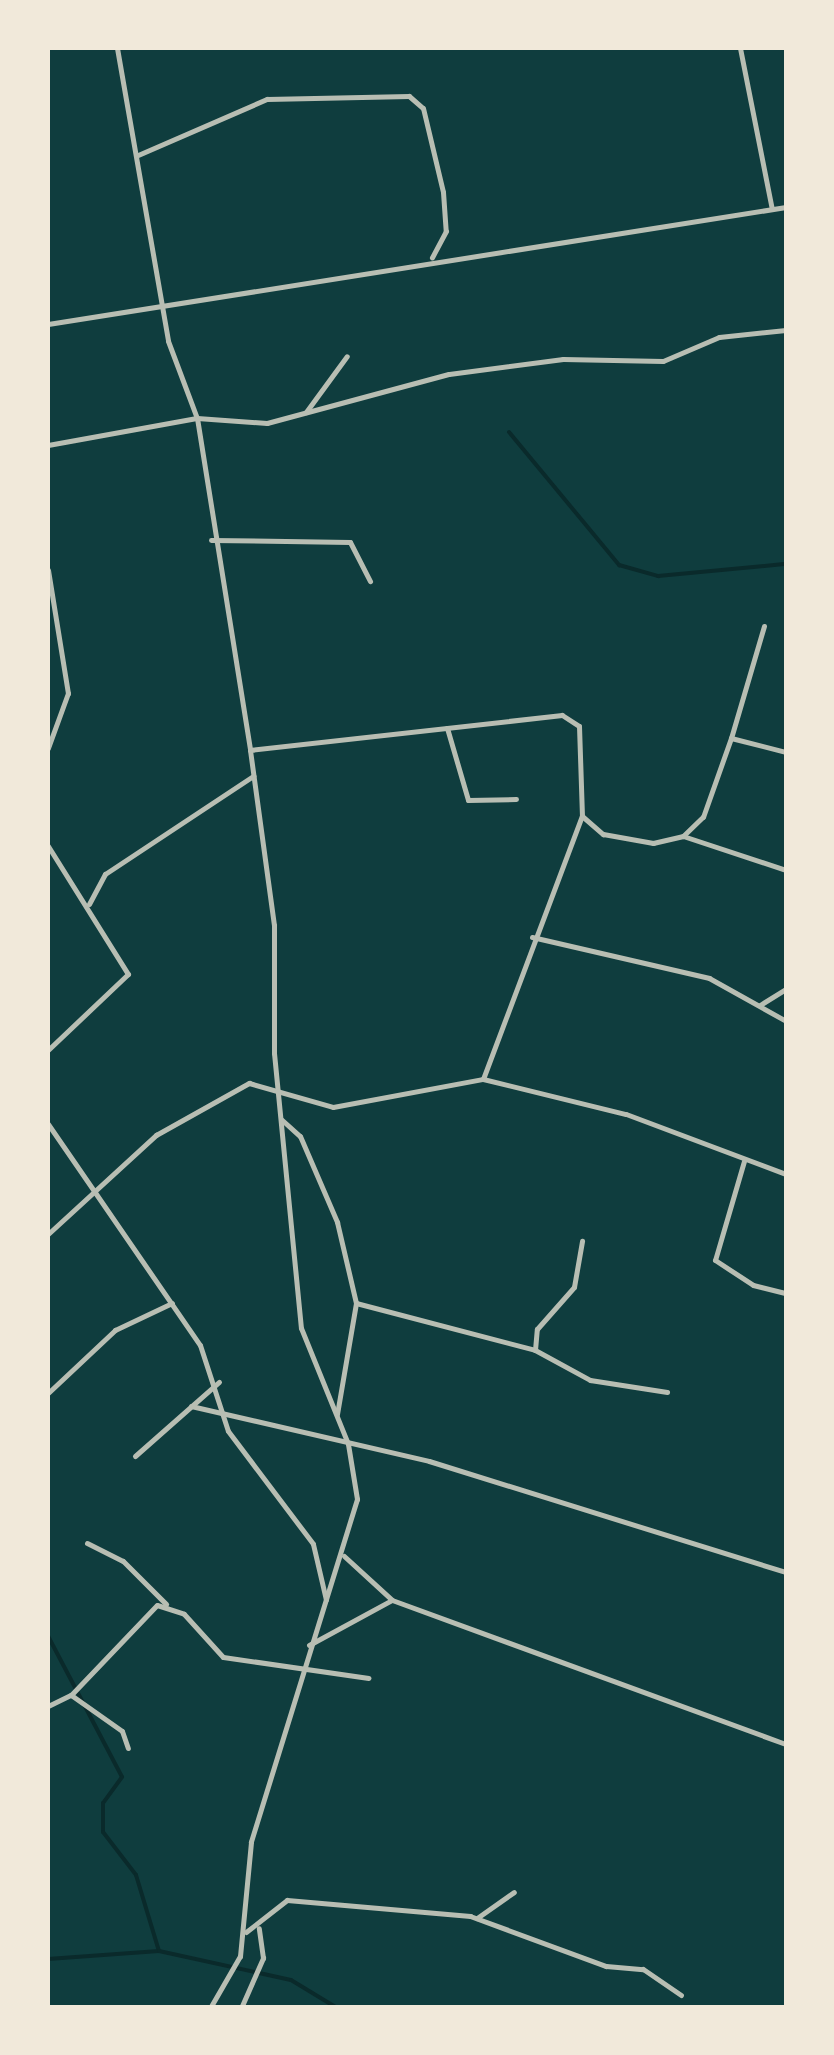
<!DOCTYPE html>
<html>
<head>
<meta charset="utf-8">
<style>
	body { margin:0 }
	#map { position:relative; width:834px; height:2055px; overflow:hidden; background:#0f3d3e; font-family:"Titillium Web",sans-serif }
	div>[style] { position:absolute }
	.stream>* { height:4px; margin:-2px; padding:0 2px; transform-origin:2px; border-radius:2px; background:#0a2a2b }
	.minor>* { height:5px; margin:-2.5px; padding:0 2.5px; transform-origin:2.5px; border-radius:2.5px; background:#b8beb3 }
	span { translate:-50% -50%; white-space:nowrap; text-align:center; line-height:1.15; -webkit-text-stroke:8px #f1e9da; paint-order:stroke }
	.frame { position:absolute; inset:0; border:50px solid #f1e9da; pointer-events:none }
</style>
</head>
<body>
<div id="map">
	<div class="stream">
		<i style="left:509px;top:432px;width:173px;rotate:50.4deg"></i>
		<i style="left:619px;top:565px;width:41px;rotate:15.8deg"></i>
		<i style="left:658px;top:576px;width:129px;rotate:-5.4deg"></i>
		<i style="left:48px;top:1636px;width:159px;rotate:62.3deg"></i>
		<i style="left:122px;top:1777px;width:32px;rotate:126deg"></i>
		<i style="left:103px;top:1803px;width:29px;rotate:90deg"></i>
		<i style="left:103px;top:1832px;width:54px;rotate:52.5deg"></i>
		<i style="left:136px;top:1875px;width:79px;rotate:73.2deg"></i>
		<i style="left:48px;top:1959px;width:111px;rotate:-4.1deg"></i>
		<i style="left:159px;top:1951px;width:135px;rotate:12.4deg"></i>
		<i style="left:291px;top:1980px;width:54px;rotate:31.3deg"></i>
	</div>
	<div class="minor">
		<i style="left:117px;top:48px;width:297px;rotate:80.1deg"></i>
		<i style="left:168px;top:341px;width:82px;rotate:69.4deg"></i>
		<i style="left:197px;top:418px;width:336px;rotate:80.9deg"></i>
		<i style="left:250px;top:750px;width:177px;rotate:82.2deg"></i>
		<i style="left:274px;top:925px;width:128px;rotate:90deg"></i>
		<i style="left:274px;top:1053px;width:276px;rotate:84.4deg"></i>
		<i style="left:301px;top:1328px;width:125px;rotate:67.9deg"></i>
		<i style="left:348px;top:1444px;width:56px;rotate:80.7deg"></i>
		<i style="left:357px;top:1499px;width:359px;rotate:107.2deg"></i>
		<i style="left:251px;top:1842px;width:115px;rotate:95.5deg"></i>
		<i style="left:240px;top:1956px;width:60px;rotate:120deg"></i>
		<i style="left:740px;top:48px;width:164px;rotate:78.8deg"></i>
		<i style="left:138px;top:155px;width:141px;rotate:-23.5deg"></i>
		<i style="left:267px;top:99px;width:142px;rotate:-1.2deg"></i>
		<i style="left:409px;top:96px;width:18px;rotate:41deg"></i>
		<i style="left:423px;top:108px;width:86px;rotate:76.6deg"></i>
		<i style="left:443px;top:192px;width:39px;rotate:86deg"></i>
		<i style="left:446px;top:231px;width:30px;rotate:118deg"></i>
		<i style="left:48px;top:324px;width:747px;rotate:-9.01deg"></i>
		<i style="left:306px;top:412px;width:69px;rotate:-53.8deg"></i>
		<i style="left:48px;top:445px;width:151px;rotate:-10.3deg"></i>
		<i style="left:197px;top:418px;width:70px;rotate:4.1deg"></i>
		<i style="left:267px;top:423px;width:188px;rotate:-15.1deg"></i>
		<i style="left:449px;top:374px;width:115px;rotate:-7.5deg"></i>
		<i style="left:563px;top:359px;width:100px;rotate:1.1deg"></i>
		<i style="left:663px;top:361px;width:61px;rotate:-23.2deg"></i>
		<i style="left:719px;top:337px;width:67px;rotate:-6deg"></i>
		<i style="left:211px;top:540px;width:139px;rotate:0.8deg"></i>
		<i style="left:350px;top:542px;width:44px;rotate:62.9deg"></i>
		<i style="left:48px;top:570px;width:125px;rotate:80.8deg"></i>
		<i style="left:68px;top:693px;width:59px;rotate:110deg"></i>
		<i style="left:764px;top:626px;width:117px;rotate:106.4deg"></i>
		<i style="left:731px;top:738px;width:57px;rotate:14.3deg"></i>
		<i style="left:447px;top:728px;width:75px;rotate:73.7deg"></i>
		<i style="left:468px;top:800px;width:48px;rotate:-1.2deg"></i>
		<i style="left:250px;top:750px;width:314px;rotate:-6.4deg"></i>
		<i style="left:562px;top:715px;width:20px;rotate:33deg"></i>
		<i style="left:579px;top:726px;width:90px;rotate:88.1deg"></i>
		<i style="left:582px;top:816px;width:28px;rotate:41deg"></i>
		<i style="left:603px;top:834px;width:51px;rotate:10.2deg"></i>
		<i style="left:653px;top:843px;width:31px;rotate:-13deg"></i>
		<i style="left:683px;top:836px;width:28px;rotate:-44deg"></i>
		<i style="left:703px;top:817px;width:84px;rotate:-70.5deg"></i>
		<i style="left:683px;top:836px;width:108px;rotate:18.3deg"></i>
		<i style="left:48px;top:846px;width:151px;rotate:58deg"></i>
		<i style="left:128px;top:974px;width:110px;rotate:136.5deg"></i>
		<i style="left:89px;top:904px;width:34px;rotate:-62deg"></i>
		<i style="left:105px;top:874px;width:178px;rotate:-33.5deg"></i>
		<i style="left:532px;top:937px;width:182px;rotate:13deg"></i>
		<i style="left:709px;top:978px;width:88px;rotate:29.2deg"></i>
		<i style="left:760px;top:1005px;width:31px;rotate:-32deg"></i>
		<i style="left:483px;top:1079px;width:281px;rotate:-69.4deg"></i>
		<i style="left:282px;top:1120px;width:24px;rotate:42deg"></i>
		<i style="left:300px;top:1136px;width:94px;rotate:66.7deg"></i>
		<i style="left:337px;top:1222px;width:83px;rotate:76.8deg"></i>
		<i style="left:356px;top:1303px;width:113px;rotate:99.7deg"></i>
		<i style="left:48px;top:1124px;width:268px;rotate:55.5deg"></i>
		<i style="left:200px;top:1345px;width:90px;rotate:72deg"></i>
		<i style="left:228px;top:1431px;width:141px;rotate:53deg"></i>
		<i style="left:313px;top:1544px;width:57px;rotate:76.9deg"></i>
		<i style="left:744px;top:1161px;width:103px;rotate:106.3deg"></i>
		<i style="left:715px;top:1260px;width:45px;rotate:33.3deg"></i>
		<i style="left:753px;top:1285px;width:34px;rotate:14deg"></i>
		<i style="left:48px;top:1234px;width:147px;rotate:-42.5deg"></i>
		<i style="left:156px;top:1135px;width:107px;rotate:-29.2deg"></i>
		<i style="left:249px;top:1083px;width:87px;rotate:15.9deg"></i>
		<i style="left:333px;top:1107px;width:153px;rotate:-10.6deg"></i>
		<i style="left:483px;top:1079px;width:147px;rotate:13.8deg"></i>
		<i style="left:626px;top:1114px;width:171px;rotate:20.6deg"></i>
		<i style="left:356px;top:1303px;width:185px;rotate:14.7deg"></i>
		<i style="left:535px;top:1350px;width:63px;rotate:28.6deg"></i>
		<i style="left:590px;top:1380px;width:78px;rotate:8.9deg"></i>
		<i style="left:535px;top:1350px;width:21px;rotate:-85deg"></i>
		<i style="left:537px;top:1329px;width:56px;rotate:-48.6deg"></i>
		<i style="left:574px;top:1287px;width:47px;rotate:-80.1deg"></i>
		<i style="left:48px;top:1393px;width:92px;rotate:-43.2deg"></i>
		<i style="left:115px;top:1330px;width:63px;rotate:-25.3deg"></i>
		<i style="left:191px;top:1406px;width:244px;rotate:13deg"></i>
		<i style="left:429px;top:1461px;width:374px;rotate:17.3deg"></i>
		<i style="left:135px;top:1456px;width:112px;rotate:-41.4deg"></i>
		<i style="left:87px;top:1543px;width:40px;rotate:26.6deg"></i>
		<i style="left:123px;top:1561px;width:61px;rotate:45deg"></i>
		<i style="left:344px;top:1556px;width:65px;rotate:42.5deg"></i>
		<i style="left:309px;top:1645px;width:94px;rotate:-28.5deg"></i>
		<i style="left:392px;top:1600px;width:419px;rotate:20.1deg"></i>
		<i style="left:71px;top:1695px;width:62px;rotate:35.2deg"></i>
		<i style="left:122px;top:1731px;width:18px;rotate:71deg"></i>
		<i style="left:48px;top:1706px;width:25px;rotate:-26deg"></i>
		<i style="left:71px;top:1695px;width:124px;rotate:-46.3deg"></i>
		<i style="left:157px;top:1605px;width:28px;rotate:18deg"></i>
		<i style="left:184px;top:1614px;width:58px;rotate:47.8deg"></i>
		<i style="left:223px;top:1657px;width:147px;rotate:8.2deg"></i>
		<i style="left:477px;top:1918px;width:45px;rotate:-35.1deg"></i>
		<i style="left:246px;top:1932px;width:52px;rotate:-38deg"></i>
		<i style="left:287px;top:1900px;width:184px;rotate:5deg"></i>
		<i style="left:470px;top:1916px;width:145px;rotate:20.2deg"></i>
		<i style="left:606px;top:1966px;width:37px;rotate:5deg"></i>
		<i style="left:643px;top:1969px;width:46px;rotate:34.4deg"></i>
		<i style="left:241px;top:2008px;width:55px;rotate:-66.3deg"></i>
		<i style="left:263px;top:1958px;width:30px;rotate:-98deg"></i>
	</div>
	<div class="frame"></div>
</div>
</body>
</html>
